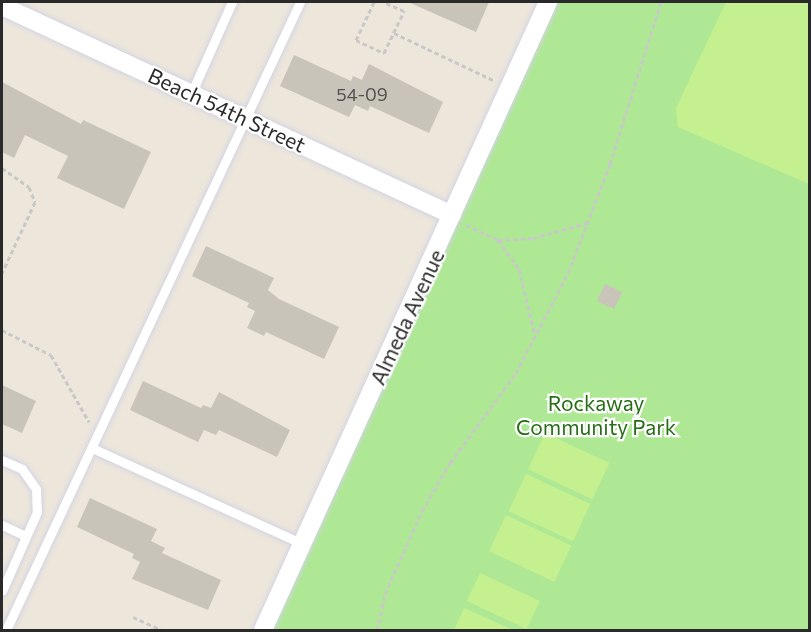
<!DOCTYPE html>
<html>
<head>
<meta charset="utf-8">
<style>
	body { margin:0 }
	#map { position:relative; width:811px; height:632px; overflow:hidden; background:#ede6db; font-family:Commissioner,sans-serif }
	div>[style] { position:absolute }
	.green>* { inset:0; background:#afe894 }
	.pitch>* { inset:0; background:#c5f08f; transform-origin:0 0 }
	.building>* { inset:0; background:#c8c4ba; transform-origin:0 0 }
	.path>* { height:3px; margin-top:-1.5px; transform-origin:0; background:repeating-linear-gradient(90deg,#c8c8c8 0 4.5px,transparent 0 7.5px) }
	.roads { filter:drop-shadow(0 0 2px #d1d4e4) drop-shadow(0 0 2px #d1d4e4) }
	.service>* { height:9px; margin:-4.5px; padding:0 4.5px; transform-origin:4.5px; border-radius:4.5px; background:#fff }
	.minor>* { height:18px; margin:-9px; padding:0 9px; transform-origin:9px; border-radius:9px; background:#fff }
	span { translate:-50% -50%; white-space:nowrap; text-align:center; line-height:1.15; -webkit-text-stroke:4.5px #fff; paint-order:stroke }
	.number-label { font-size:18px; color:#52504e }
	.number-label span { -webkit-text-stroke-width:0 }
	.street-label { font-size:21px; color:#2a2a2a }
	.park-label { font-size:21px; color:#266d15 }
	.frame { position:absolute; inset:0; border:3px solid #2a2a2a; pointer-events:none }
</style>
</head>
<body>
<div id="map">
	<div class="green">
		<i style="clip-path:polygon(548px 2px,809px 2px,809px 630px,263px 630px)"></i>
	</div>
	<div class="pitch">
		<i style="clip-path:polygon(726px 2px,809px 2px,809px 184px,678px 127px,676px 108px)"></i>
		<i style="left:545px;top:433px;width:71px;height:40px;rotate:25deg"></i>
		<i style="left:526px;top:474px;width:71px;height:41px;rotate:25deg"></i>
		<i style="left:506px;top:515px;width:72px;height:40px;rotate:25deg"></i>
		<i style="left:480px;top:573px;width:66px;height:31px;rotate:25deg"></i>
		<i style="clip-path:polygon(464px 608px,513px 630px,454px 630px)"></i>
	</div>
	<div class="building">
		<i style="clip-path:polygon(408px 2px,489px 2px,476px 32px)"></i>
		<i style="clip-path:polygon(294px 55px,351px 81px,353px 76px,362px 80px,369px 64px,443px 102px,429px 133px,370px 106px,368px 111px,355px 105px,349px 117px,280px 86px)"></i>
		<i style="clip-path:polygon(2px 82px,81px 124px,83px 120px,151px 152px,124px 209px,57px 178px,68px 156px,25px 135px,14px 158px,2px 152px)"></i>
		<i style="clip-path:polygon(206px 246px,274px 278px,268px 290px,279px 299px,339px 327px,324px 359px,266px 332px,264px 336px,247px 328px,255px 311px,247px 307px,249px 303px,192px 276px)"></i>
		<i style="left:605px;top:284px;width:19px;height:19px;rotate:25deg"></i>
		<i style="clip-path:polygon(143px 381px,201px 408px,203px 405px,211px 408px,219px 392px,290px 430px,277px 457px,219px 430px,216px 435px,204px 430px,198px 442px,130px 410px)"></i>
		<i style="clip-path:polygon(2px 385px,36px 401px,22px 433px,2px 424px)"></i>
		<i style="clip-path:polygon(90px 498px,157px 529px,151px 541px,165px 548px,162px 553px,221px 580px,208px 610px,132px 579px,140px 562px,132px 558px,134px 554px,77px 527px)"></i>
	</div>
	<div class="path">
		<i style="left:374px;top:2px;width:42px;rotate:115.3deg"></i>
		<i style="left:356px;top:40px;width:31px;rotate:25deg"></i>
		<i style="left:384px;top:53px;width:47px;rotate:-64.5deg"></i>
		<i style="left:404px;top:11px;width:22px;rotate:-156deg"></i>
		<i style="left:394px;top:33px;width:110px;rotate:25.4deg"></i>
		<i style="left:2px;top:168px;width:33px;rotate:35deg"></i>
		<i style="left:29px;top:187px;width:16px;rotate:68deg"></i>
		<i style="left:35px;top:202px;width:78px;rotate:114.9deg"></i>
		<i style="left:466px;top:225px;width:35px;rotate:25deg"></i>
		<i style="left:498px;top:240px;width:35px;rotate:-3deg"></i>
		<i style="left:533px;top:238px;width:56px;rotate:-15.5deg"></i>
		<i style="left:498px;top:240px;width:36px;rotate:54deg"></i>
		<i style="left:519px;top:269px;width:68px;rotate:76.4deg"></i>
		<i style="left:2px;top:330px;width:55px;rotate:27deg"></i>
		<i style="left:51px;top:355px;width:77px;rotate:60.4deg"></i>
		<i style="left:133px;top:617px;width:32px;rotate:24deg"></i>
		<i style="left:377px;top:630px;width:37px;rotate:-77deg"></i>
		<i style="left:385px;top:594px;width:91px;rotate:-66deg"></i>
		<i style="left:422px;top:511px;width:56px;rotate:-59.7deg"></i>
		<i style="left:450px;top:463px;width:112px;rotate:-53.7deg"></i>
		<i style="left:516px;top:373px;width:113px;rotate:-62.5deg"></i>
		<i style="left:568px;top:273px;width:117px;rotate:-68.9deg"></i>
		<i style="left:610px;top:164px;width:170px;rotate:-72.5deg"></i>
	</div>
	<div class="roads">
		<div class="service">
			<i style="left:191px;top:94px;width:101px;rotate:-66deg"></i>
			<i style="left:92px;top:448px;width:232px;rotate:24.5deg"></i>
			<i style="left:2px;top:460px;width:22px;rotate:24deg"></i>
			<i style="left:22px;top:469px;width:24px;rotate:55deg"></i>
			<i style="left:36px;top:489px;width:23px;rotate:88deg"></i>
			<i style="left:37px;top:512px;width:86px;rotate:113.9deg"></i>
			<i style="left:2px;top:525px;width:26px;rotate:25deg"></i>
			<i style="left:6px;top:630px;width:693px;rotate:-64.91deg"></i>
		</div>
		<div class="minor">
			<i style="left:2px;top:6px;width:496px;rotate:24.9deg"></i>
			<i style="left:263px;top:630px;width:690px;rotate:-65.59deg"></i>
		</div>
	</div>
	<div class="number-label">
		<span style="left:362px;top:94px">54-09</span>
	</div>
	<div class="street-label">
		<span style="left:227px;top:110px;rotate:25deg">Beach 54th Street</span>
		<span style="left:407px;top:317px;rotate:-65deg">Almeda Avenue</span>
	</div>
	<div class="park-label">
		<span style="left:596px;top:415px">Rockaway<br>Community Park</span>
	</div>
	<div class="frame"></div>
</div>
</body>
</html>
